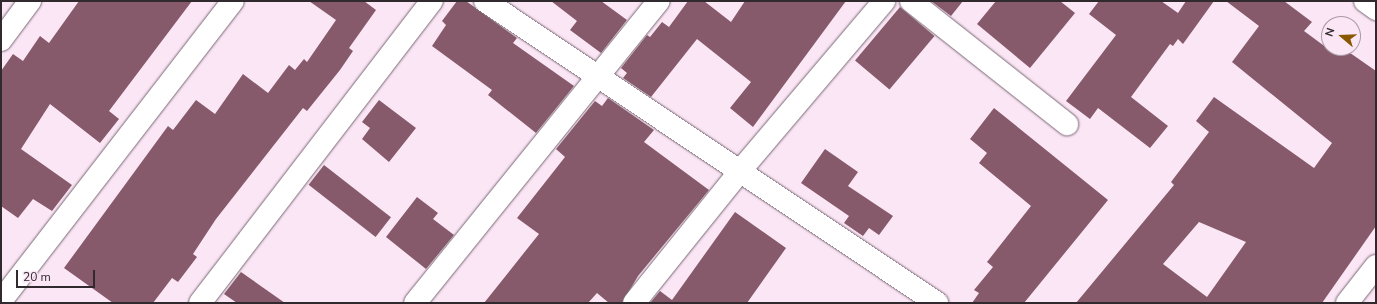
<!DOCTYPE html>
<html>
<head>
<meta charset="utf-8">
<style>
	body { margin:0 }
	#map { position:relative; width:1377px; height:304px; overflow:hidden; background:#fbe6f5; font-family:"Nunito Sans",sans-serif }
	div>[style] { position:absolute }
	.building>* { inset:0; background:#865a6b; transform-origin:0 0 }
	.roads { filter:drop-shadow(0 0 1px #796774) drop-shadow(0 0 1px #796774) }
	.minor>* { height:22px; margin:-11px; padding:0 11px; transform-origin:11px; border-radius:11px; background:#fff }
	.tertiary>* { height:22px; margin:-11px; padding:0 11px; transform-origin:11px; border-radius:11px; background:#fff }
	span { translate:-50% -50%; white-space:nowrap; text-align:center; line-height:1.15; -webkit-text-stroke:4px #fbe6f5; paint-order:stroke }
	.frame { position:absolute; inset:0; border:2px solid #30292e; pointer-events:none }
	.north { position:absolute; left:1321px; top:16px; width:40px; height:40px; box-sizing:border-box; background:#fbe6f5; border:1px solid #aa9aa5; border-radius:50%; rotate:289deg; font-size:11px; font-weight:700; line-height:16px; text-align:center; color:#30292e }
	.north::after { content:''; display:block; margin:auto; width:14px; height:18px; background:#885700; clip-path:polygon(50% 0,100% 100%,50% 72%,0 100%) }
	.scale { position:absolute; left:16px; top:270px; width:79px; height:18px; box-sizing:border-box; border:2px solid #30292e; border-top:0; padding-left:5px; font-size:12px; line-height:14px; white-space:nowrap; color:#30292e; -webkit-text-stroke:3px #fbe6f5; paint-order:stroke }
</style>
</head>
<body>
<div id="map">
	<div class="building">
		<i style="clip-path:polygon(79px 1px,192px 1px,109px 111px,119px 119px,100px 143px,50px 104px,21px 149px,72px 185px,52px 211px,33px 199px,18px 218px,1px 206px,1px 71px,13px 54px,23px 61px,40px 36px,49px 43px)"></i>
		<i style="clip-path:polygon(309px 1px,364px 1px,376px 10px,349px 48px,353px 51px,340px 70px,307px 111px,303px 108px,216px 219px,193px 254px,197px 257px,178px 282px,172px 278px,153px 303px,113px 303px,64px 268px,168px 126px,173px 130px,196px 100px,215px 114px,243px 74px,268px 93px,289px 65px,295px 70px,304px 59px,307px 62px,336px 20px)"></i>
		<i style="clip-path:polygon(457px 1px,466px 1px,517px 38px,513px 43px,574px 86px,536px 133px,488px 95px,492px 90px,432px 46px,446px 25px,442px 21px)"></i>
		<i style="clip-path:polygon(551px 1px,601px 1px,627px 20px,601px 53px,570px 30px,577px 21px)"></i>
		<i style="clip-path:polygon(688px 1px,704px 1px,731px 22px,745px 1px,846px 1px,753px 127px,730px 108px,751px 82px,697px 39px,651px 97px,623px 78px,627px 73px,621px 68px,647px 35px,650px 37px,662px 22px,669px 27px)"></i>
		<i style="clip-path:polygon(931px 1px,963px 1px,951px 16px)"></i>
		<i style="clip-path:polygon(996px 1px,1060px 1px,1075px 13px,1030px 68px,977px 24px)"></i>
		<i style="clip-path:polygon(1099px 1px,1161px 1px,1178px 13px,1186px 1px,1214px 1px,1183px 44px,1178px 39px,1173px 46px,1170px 44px,1131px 97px,1168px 126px,1150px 148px,1098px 108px,1090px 119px,1066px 101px,1116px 35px,1089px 14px)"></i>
		<i style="clip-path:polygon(evenodd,1226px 1px,1284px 1px,1312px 22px,1304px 31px,1327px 48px,1343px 48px,1376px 71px,1376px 226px,1322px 303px,1076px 303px,1174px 185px,1171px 182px,1209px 132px,1196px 121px,1214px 97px,1314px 168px,1332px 143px,1232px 62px,1259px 26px,1226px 1px,1199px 222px,1246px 242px,1207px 297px,1163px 264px,1199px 222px)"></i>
		<i style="left:900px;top:7px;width:45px;height:70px;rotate:40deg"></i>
		<i style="clip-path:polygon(608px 98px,654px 130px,644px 142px,709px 190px,638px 276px,622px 303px,609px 303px,597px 293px,588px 303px,484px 303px,539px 234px,517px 218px,565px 157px,556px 149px,595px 101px,602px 106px)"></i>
		<i style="clip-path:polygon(379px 100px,416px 128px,389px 162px,362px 139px,370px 128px,362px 122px)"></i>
		<i style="clip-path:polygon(994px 108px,1108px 200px,1024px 303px,972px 303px,979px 293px,974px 290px,993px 267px,987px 262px,1031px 206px,979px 163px,987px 153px,970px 139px)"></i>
		<i style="clip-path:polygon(825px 149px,858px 172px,848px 186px,893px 216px,879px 235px,869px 228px,863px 236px,844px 223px,849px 216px,801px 183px)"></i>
		<i style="left:324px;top:165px;width:85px;height:25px;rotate:38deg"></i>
		<i style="clip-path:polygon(417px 197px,438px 213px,433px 219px,454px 235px,426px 269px,386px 237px)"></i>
		<i style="clip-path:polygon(735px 212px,786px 248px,747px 303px,650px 303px,660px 291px,672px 300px)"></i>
		<i style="clip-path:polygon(241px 272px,285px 303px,237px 303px,224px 294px)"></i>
	</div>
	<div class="roads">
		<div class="minor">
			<i style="left:485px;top:1px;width:544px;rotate:33.75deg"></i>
			<i style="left:911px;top:1px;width:199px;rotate:38.3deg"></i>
			<i style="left:1px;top:40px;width:49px;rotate:-53.4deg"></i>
			<i style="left:1px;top:301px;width:379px;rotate:-52.3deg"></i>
			<i style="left:200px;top:303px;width:381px;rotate:-52.5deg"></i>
			<i style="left:415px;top:303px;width:388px;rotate:-51.1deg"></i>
			<i style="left:634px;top:303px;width:169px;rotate:-51.2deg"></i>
			<i style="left:740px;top:171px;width:223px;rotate:-49.7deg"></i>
			<i style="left:1347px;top:303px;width:47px;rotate:-51.9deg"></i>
		</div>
		<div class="tertiary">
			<i style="left:1365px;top:1px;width:14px;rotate:36deg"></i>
		</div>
	</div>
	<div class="frame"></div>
	<div class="north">N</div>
	<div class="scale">20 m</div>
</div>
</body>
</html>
